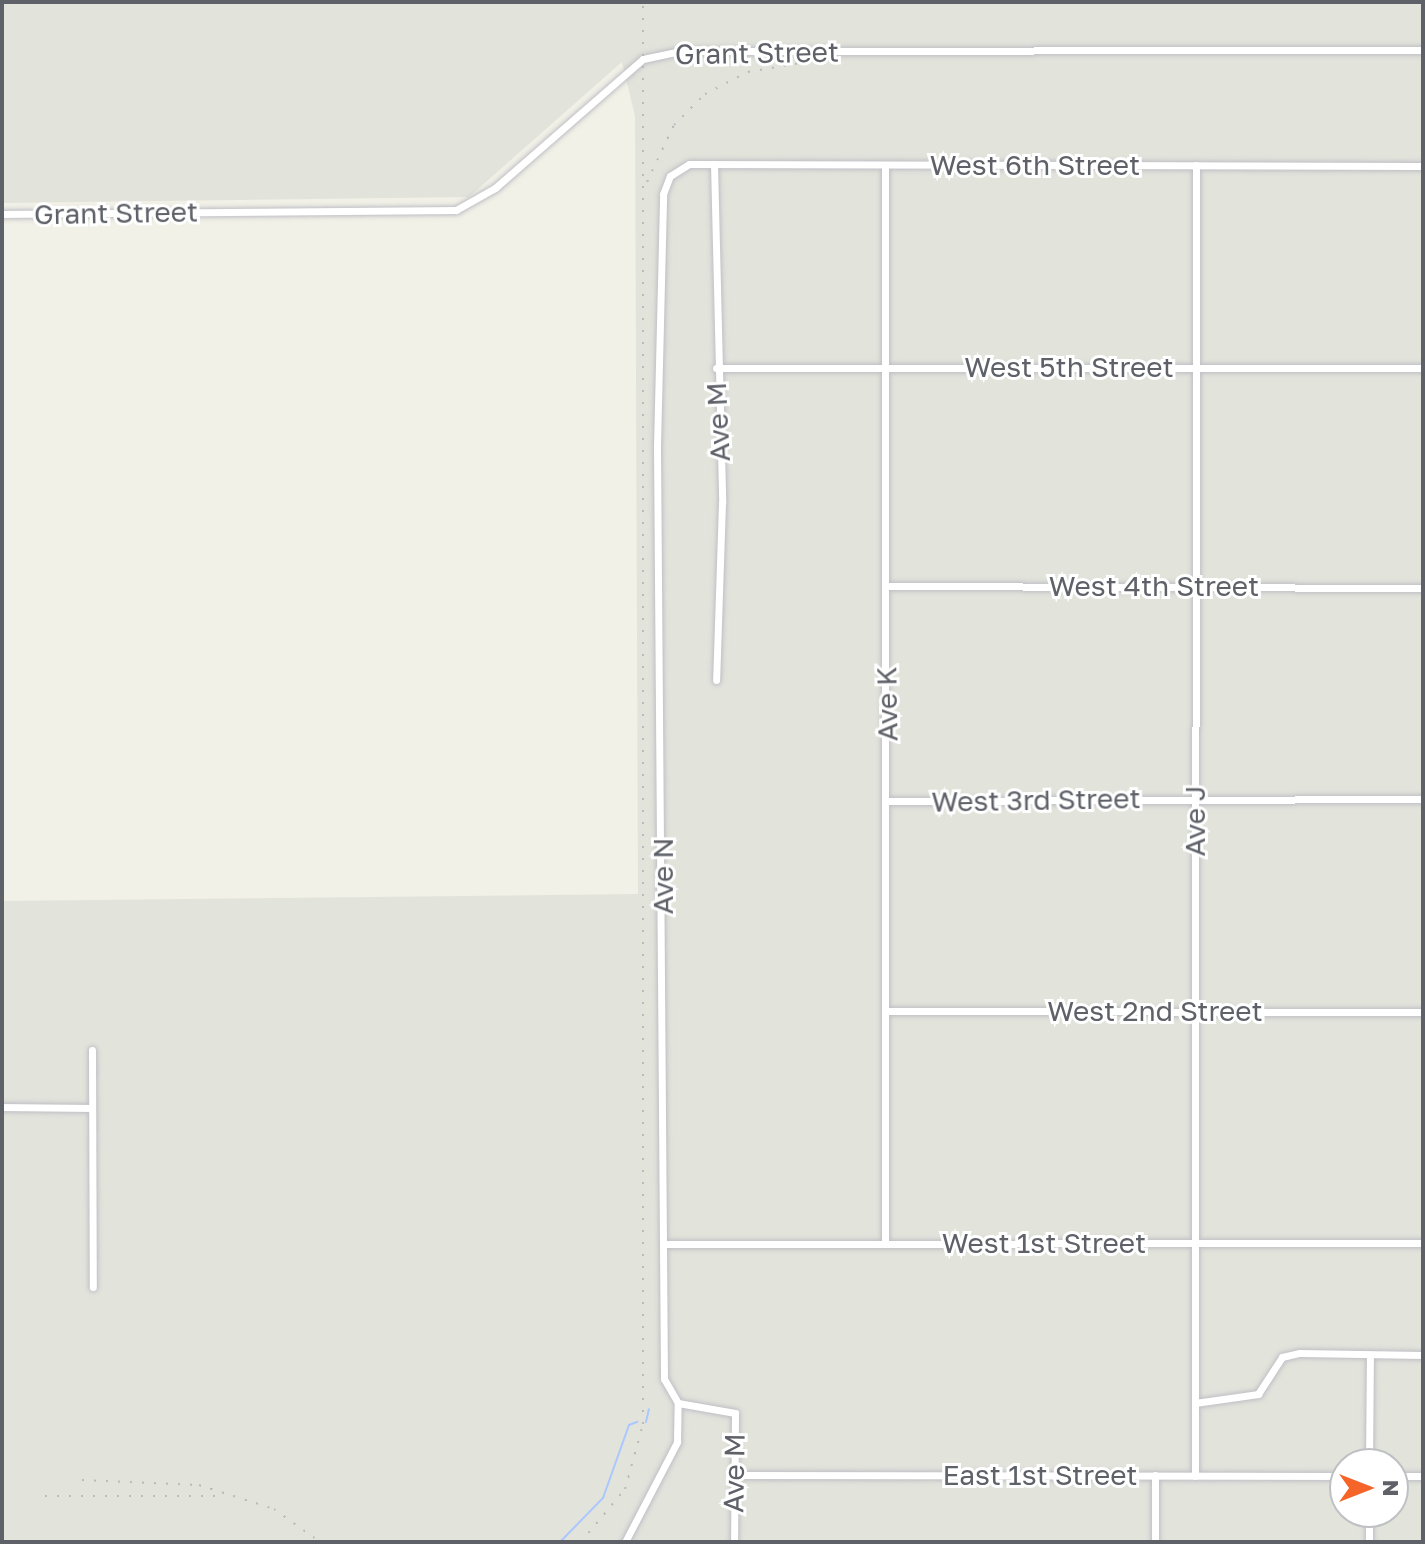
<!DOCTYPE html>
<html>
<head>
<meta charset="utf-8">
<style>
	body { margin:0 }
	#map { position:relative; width:1425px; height:1544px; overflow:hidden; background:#f2f1e7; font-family:"Golos Text",sans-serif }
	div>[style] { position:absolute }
	.industrial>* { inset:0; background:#e2e3db }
	.stream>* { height:2px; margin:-1px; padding:0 1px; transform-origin:1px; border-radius:1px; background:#aac8ff }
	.roads { filter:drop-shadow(0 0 2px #bfbfc6) drop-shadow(0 0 2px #bfbfc6) }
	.minor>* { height:7px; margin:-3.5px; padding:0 3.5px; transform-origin:3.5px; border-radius:3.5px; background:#fff }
	.rail>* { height:2px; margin-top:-1px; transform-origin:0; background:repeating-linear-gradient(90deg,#bababb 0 2px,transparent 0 12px) }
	span { translate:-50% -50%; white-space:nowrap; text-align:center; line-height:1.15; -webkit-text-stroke:6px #fff; paint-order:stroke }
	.street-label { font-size:28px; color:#5e6168 }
	.frame { position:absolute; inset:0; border:4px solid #5e6168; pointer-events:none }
	.north { position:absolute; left:1329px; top:1448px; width:80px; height:80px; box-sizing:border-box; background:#fff; border:2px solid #bfc0c3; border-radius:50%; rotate:90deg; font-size:22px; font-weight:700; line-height:32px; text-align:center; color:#5e6168 }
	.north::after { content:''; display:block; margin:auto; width:28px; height:36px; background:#f56429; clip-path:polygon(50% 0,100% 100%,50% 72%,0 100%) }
</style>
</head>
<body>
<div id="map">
	<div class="industrial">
		<i style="clip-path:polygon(evenodd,2px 2px,1423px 2px,1423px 1542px,2px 1542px,2px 901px,638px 894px,635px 116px,622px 62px,469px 197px,2px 203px,2px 2px,1345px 1464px,1393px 1464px,1393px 1512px,1345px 1512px,1345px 1464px)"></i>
	</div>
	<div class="stream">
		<i style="left:646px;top:1422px;width:13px;rotate:-77deg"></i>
		<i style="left:560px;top:1542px;width:62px;rotate:-45.7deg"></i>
		<i style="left:603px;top:1498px;width:77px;rotate:-70.4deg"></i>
		<i style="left:629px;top:1425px;width:9px;rotate:-21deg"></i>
	</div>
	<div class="roads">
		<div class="minor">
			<i style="left:714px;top:164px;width:339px;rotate:88.6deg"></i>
			<i style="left:722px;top:503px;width:177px;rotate:91.9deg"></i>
			<i style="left:2px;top:214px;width:454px;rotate:-0.5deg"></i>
			<i style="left:456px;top:210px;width:45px;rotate:-29.4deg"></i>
			<i style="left:495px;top:188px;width:196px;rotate:-41.1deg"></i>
			<i style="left:643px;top:59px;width:40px;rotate:-12deg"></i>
			<i style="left:682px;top:51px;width:741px;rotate:-0.08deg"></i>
			<i style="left:716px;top:368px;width:707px"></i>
			<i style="left:885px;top:586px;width:538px;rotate:0.21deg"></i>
			<i style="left:889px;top:801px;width:534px;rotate:-0.21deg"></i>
			<i style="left:886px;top:1011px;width:537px;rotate:0.11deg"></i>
			<i style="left:92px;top:1050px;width:237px;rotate:89.8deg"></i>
			<i style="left:2px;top:1107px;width:90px;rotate:0.6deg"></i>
			<i style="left:885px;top:1243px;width:1078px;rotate:-90deg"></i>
			<i style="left:665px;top:1244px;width:758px;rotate:-0.08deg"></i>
			<i style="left:678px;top:1403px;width:58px;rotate:10deg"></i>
			<i style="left:735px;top:1413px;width:129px;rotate:90.4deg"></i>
			<i style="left:1195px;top:1403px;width:64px;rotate:-8.1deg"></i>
			<i style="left:1258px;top:1394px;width:44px;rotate:-57deg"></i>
			<i style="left:1282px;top:1357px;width:18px;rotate:-13deg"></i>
			<i style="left:1300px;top:1353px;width:123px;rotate:0.9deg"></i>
			<i style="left:1369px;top:1464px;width:109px;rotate:-89.5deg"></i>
			<i style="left:734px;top:1475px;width:611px;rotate:0.09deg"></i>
			<i style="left:1195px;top:1476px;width:1311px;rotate:-89.96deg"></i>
			<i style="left:1393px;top:1476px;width:30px"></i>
			<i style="left:1369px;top:1512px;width:30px;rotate:90deg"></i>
			<i style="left:625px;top:1542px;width:113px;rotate:-62.5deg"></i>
			<i style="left:677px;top:1442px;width:39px;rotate:-89deg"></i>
			<i style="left:678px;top:1403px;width:28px;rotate:-120deg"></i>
			<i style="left:664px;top:1379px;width:933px;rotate:-90.43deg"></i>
			<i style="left:657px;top:446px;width:252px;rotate:-88.6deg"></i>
			<i style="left:663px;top:194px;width:19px;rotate:-69deg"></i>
			<i style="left:670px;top:176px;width:22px;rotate:-32deg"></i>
			<i style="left:689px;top:164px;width:734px;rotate:0.16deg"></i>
			<i style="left:1155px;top:1542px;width:67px;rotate:-90deg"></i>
		</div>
	</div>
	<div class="rail">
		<i style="left:647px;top:182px;width:63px;rotate:-64.7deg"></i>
		<i style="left:674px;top:125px;width:44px;rotate:-45deg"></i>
		<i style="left:705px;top:94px;width:48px;rotate:-27.1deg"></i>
		<i style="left:748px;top:72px;width:53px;rotate:-9.8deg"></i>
		<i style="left:82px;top:1480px;width:117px;rotate:2.4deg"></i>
		<i style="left:199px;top:1485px;width:79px;rotate:17.7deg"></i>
		<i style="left:274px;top:1509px;width:57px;rotate:35.7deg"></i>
		<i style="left:45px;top:1496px;width:171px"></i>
		<i style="left:581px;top:1542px;width:69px;rotate:-50.3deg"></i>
		<i style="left:625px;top:1489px;width:67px;rotate:-74.5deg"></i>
		<i style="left:643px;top:1424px;width:1422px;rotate:-90deg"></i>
	</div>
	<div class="street-label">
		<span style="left:757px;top:53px;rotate:-1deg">Grant Street</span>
		<span style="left:1035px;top:165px">West 6th Street</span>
		<span style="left:116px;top:213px;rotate:-1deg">Grant Street</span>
		<span style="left:1069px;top:367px">West 5th Street</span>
		<span style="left:718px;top:422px;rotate:-93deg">Ave M</span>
		<span style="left:1154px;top:586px">West 4th Street</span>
		<span style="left:887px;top:704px;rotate:-91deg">Ave K</span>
		<span style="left:1036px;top:800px;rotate:-1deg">West 3rd Street</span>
		<span style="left:1195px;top:821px;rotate:-90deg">Ave J</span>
		<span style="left:663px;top:876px;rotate:-90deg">Ave N</span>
		<span style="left:1155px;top:1011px">West 2nd Street</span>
		<span style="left:1044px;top:1243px">West 1st Street</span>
		<span style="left:734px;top:1473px;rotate:-89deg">Ave M</span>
		<span style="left:1040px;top:1475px">East 1st Street</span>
	</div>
	<div class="frame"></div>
	<div class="north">N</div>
</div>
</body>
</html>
